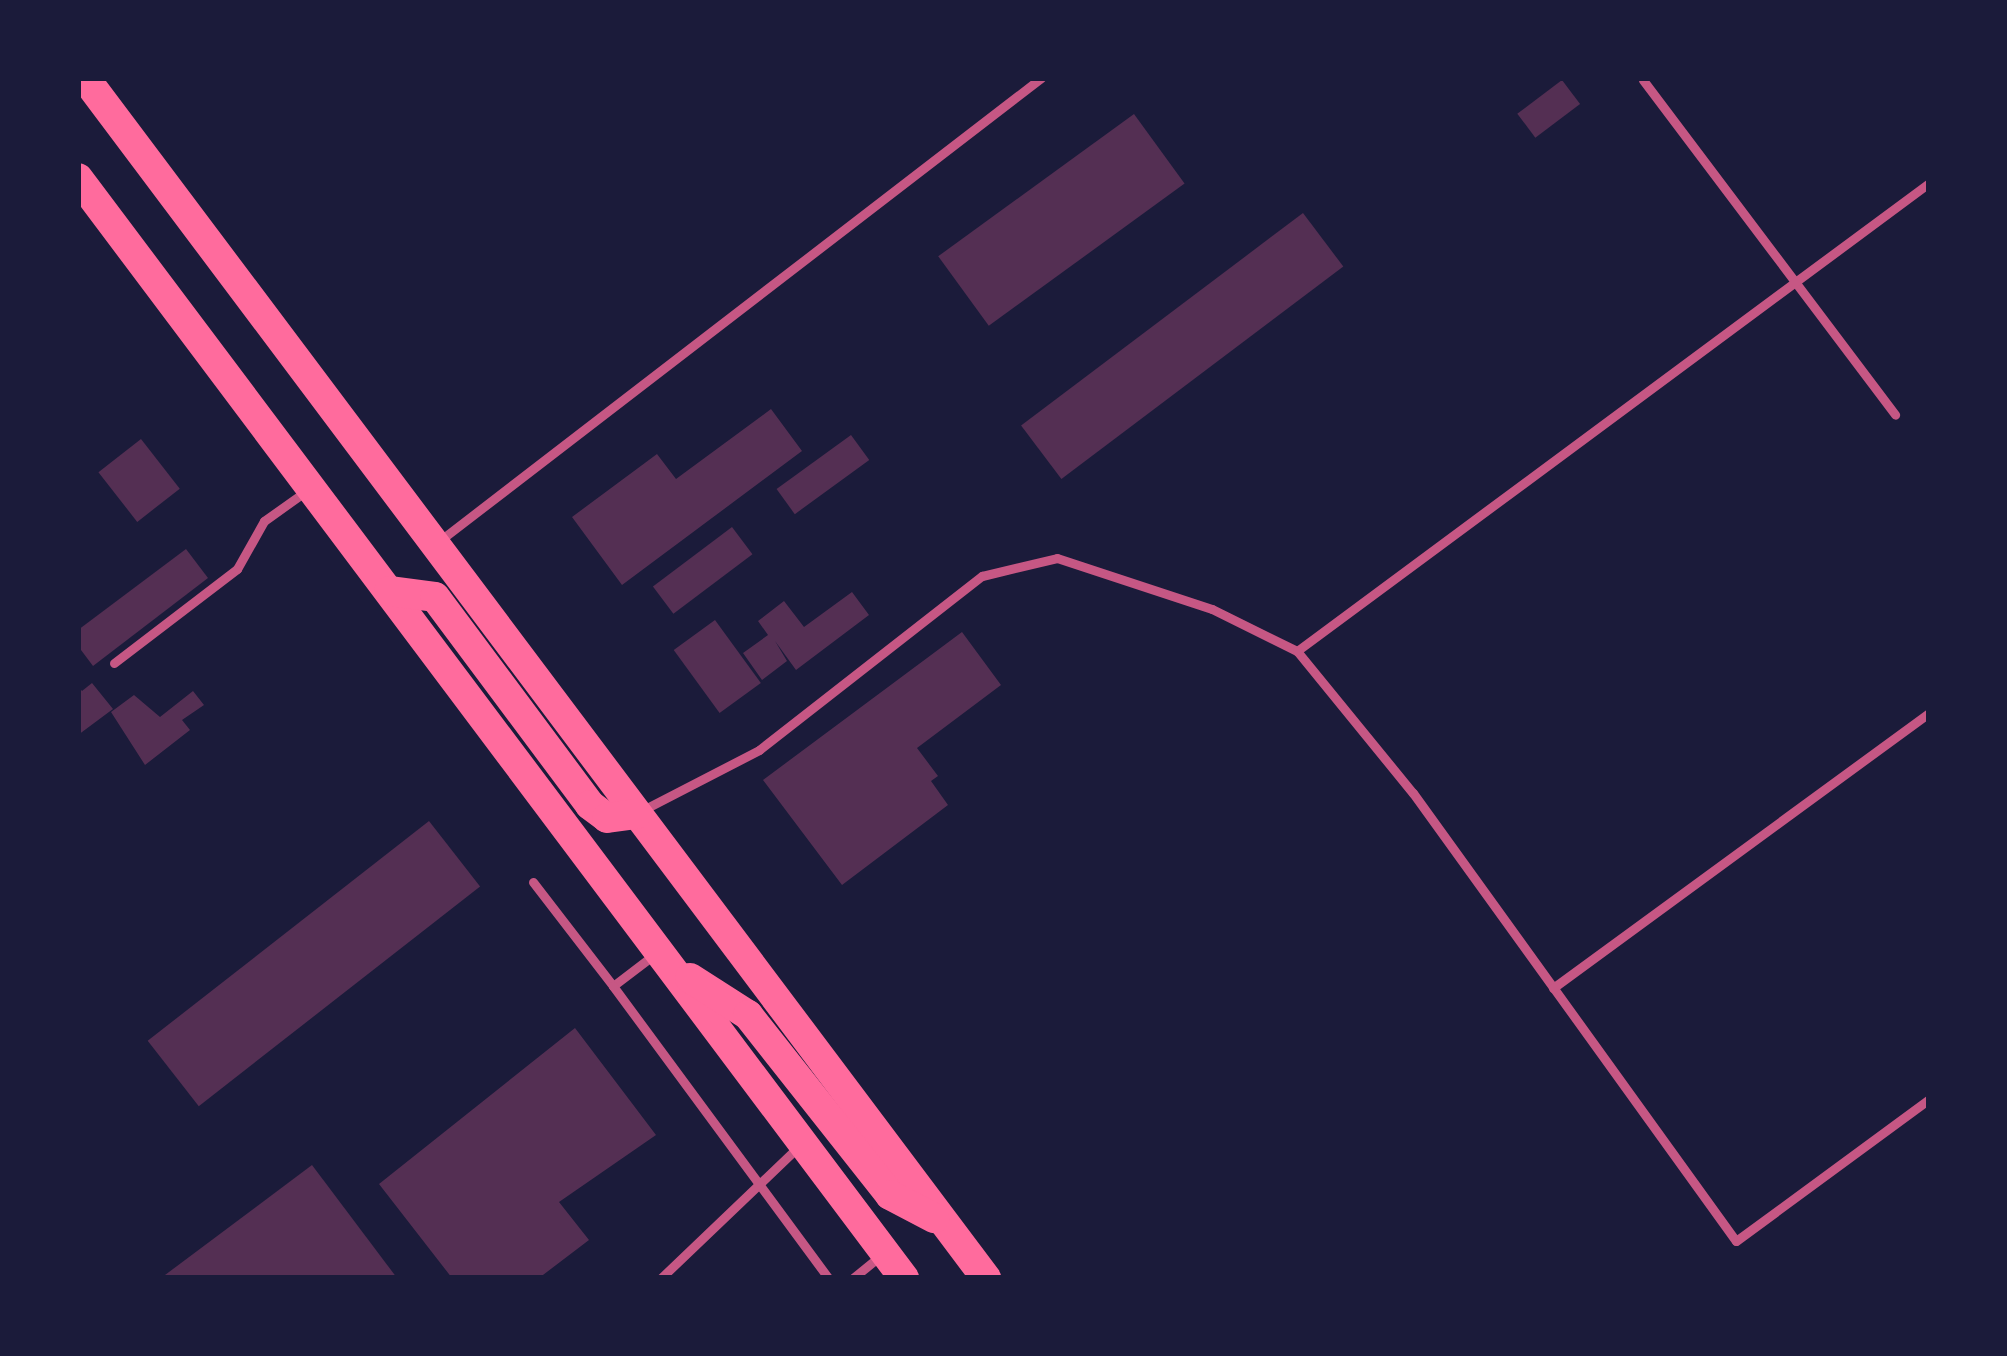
<!DOCTYPE html>
<html>
<head>
<meta charset="utf-8">
<style>
	body { margin:0 }
	#map { position:relative; width:2007px; height:1356px; overflow:hidden; background:#1b1b3a; font-family:Overpass,sans-serif }
	div>[style] { position:absolute }
	.building>* { inset:0; background:#542f53; transform-origin:0 0 }
	.service>* { height:9px; margin:-4.5px; padding:0 4.5px; transform-origin:4.5px; border-radius:4.5px; background:#c65784 }
	.primary>* { height:30px; margin:-15px; padding:0 15px; transform-origin:15px; border-radius:15px; background:#ff6b9d }
	span { translate:-50% -50%; white-space:nowrap; text-align:center; line-height:1.15; -webkit-text-stroke:9px #1b1b3a; paint-order:stroke }
	.frame { position:absolute; inset:0; border:81px solid #1b1b3a; pointer-events:none }
</style>
</head>
<body>
<div id="map">
	<div class="building">
		<i style="left:1562px;top:80px;width:30px;height:56px;rotate:53deg"></i>
		<i style="left:1134px;top:114px;width:86px;height:242px;rotate:54deg"></i>
		<i style="left:1303px;top:213px;width:67px;height:353px;rotate:53deg"></i>
		<i style="clip-path:polygon(771px 409px,802px 451px,622px 585px,572px 517px,657px 454px,676px 479px)"></i>
		<i style="left:851px;top:435px;width:31px;height:92px;rotate:54deg"></i>
		<i style="left:141px;top:439px;width:63px;height:54px;rotate:52deg"></i>
		<i style="left:732px;top:527px;width:34px;height:99px;rotate:53deg"></i>
		<i style="clip-path:polygon(186px 549px,208px 578px,93px 666px,78px 646px,78px 630px)"></i>
		<i style="clip-path:polygon(852px 592px,869px 615px,796px 670px,775px 641px,787px 661px,762px 680px,743px 653px,768px 635px,758px 621px,784px 601px,804px 627px)"></i>
		<i style="left:715px;top:620px;width:78px;height:51px;rotate:54deg"></i>
		<i style="clip-path:polygon(962px 632px,1001px 685px,917px 748px,938px 776px,931px 781px,948px 805px,842px 885px,763px 780px)"></i>
		<i style="clip-path:polygon(92px 683px,113px 709px,78px 735px,78px 686px,82px 691px)"></i>
		<i style="clip-path:polygon(193px 691px,204px 705px,182px 720px,190px 730px,145px 765px,111px 712px,134px 695px,160px 717px)"></i>
		<i style="left:429px;top:821px;width:83px;height:357px;rotate:52deg"></i>
		<i style="clip-path:polygon(575px 1028px,656px 1135px,559px 1202px,589px 1240px,539px 1278px,452px 1278px,379px 1184px)"></i>
		<i style="clip-path:polygon(312px 1165px,397px 1278px,161px 1278px)"></i>
	</div>
	<div class="service">
		<i style="left:1643px;top:80px;width:419px;rotate:53deg"></i>
		<i style="left:438px;top:542px;width:761px;rotate:-37.58deg"></i>
		<i style="left:1297px;top:651px;width:786px;rotate:-36.52deg"></i>
		<i style="left:114px;top:663px;width:155px;rotate:-37.4deg"></i>
		<i style="left:237px;top:569px;width:55px;rotate:-60.6deg"></i>
		<i style="left:264px;top:521px;width:52px;rotate:-35.5deg"></i>
		<i style="left:641px;top:811px;width:133px;rotate:-27.3deg"></i>
		<i style="left:759px;top:750px;width:283px;rotate:-38deg"></i>
		<i style="left:982px;top:576px;width:77px;rotate:-13.5deg"></i>
		<i style="left:1057px;top:558px;width:163px;rotate:18.2deg"></i>
		<i style="left:1212px;top:609px;width:95px;rotate:26.3deg"></i>
		<i style="left:1297px;top:651px;width:183px;rotate:50.8deg"></i>
		<i style="left:1413px;top:793px;width:552px;rotate:54.21deg"></i>
		<i style="left:1736px;top:1241px;width:240px;rotate:-36.3deg"></i>
		<i style="left:533px;top:882px;width:131px;rotate:52.4deg"></i>
		<i style="left:613px;top:986px;width:53px;rotate:-37.3deg"></i>
		<i style="left:613px;top:986px;width:363px;rotate:53.6deg"></i>
		<i style="left:1553px;top:988px;width:466px;rotate:-36.2deg"></i>
		<i style="left:661px;top:1278px;width:191px;rotate:-43.7deg"></i>
		<i style="left:853px;top:1278px;width:36px;rotate:-39deg"></i>
	</div>
	<div class="primary">
		<i style="left:85px;top:78px;width:1501px;rotate:53.1deg"></i>
		<i style="left:78px;top:178px;width:1376px;rotate:53.1deg"></i>
		<i style="left:389px;top:591px;width:46px;rotate:7.4deg"></i>
		<i style="left:435px;top:597px;width:259px;rotate:53.3deg"></i>
		<i style="left:590px;top:805px;width:21px;rotate:37deg"></i>
		<i style="left:607px;top:818px;width:30px;rotate:-8deg"></i>
		<i style="left:690px;top:978px;width:69px;rotate:32.5deg"></i>
		<i style="left:748px;top:1015px;width:229px;rotate:51.7deg"></i>
		<i style="left:890px;top:1195px;width:50px;rotate:27.6deg"></i>
	</div>
	<div class="frame"></div>
</div>
</body>
</html>
